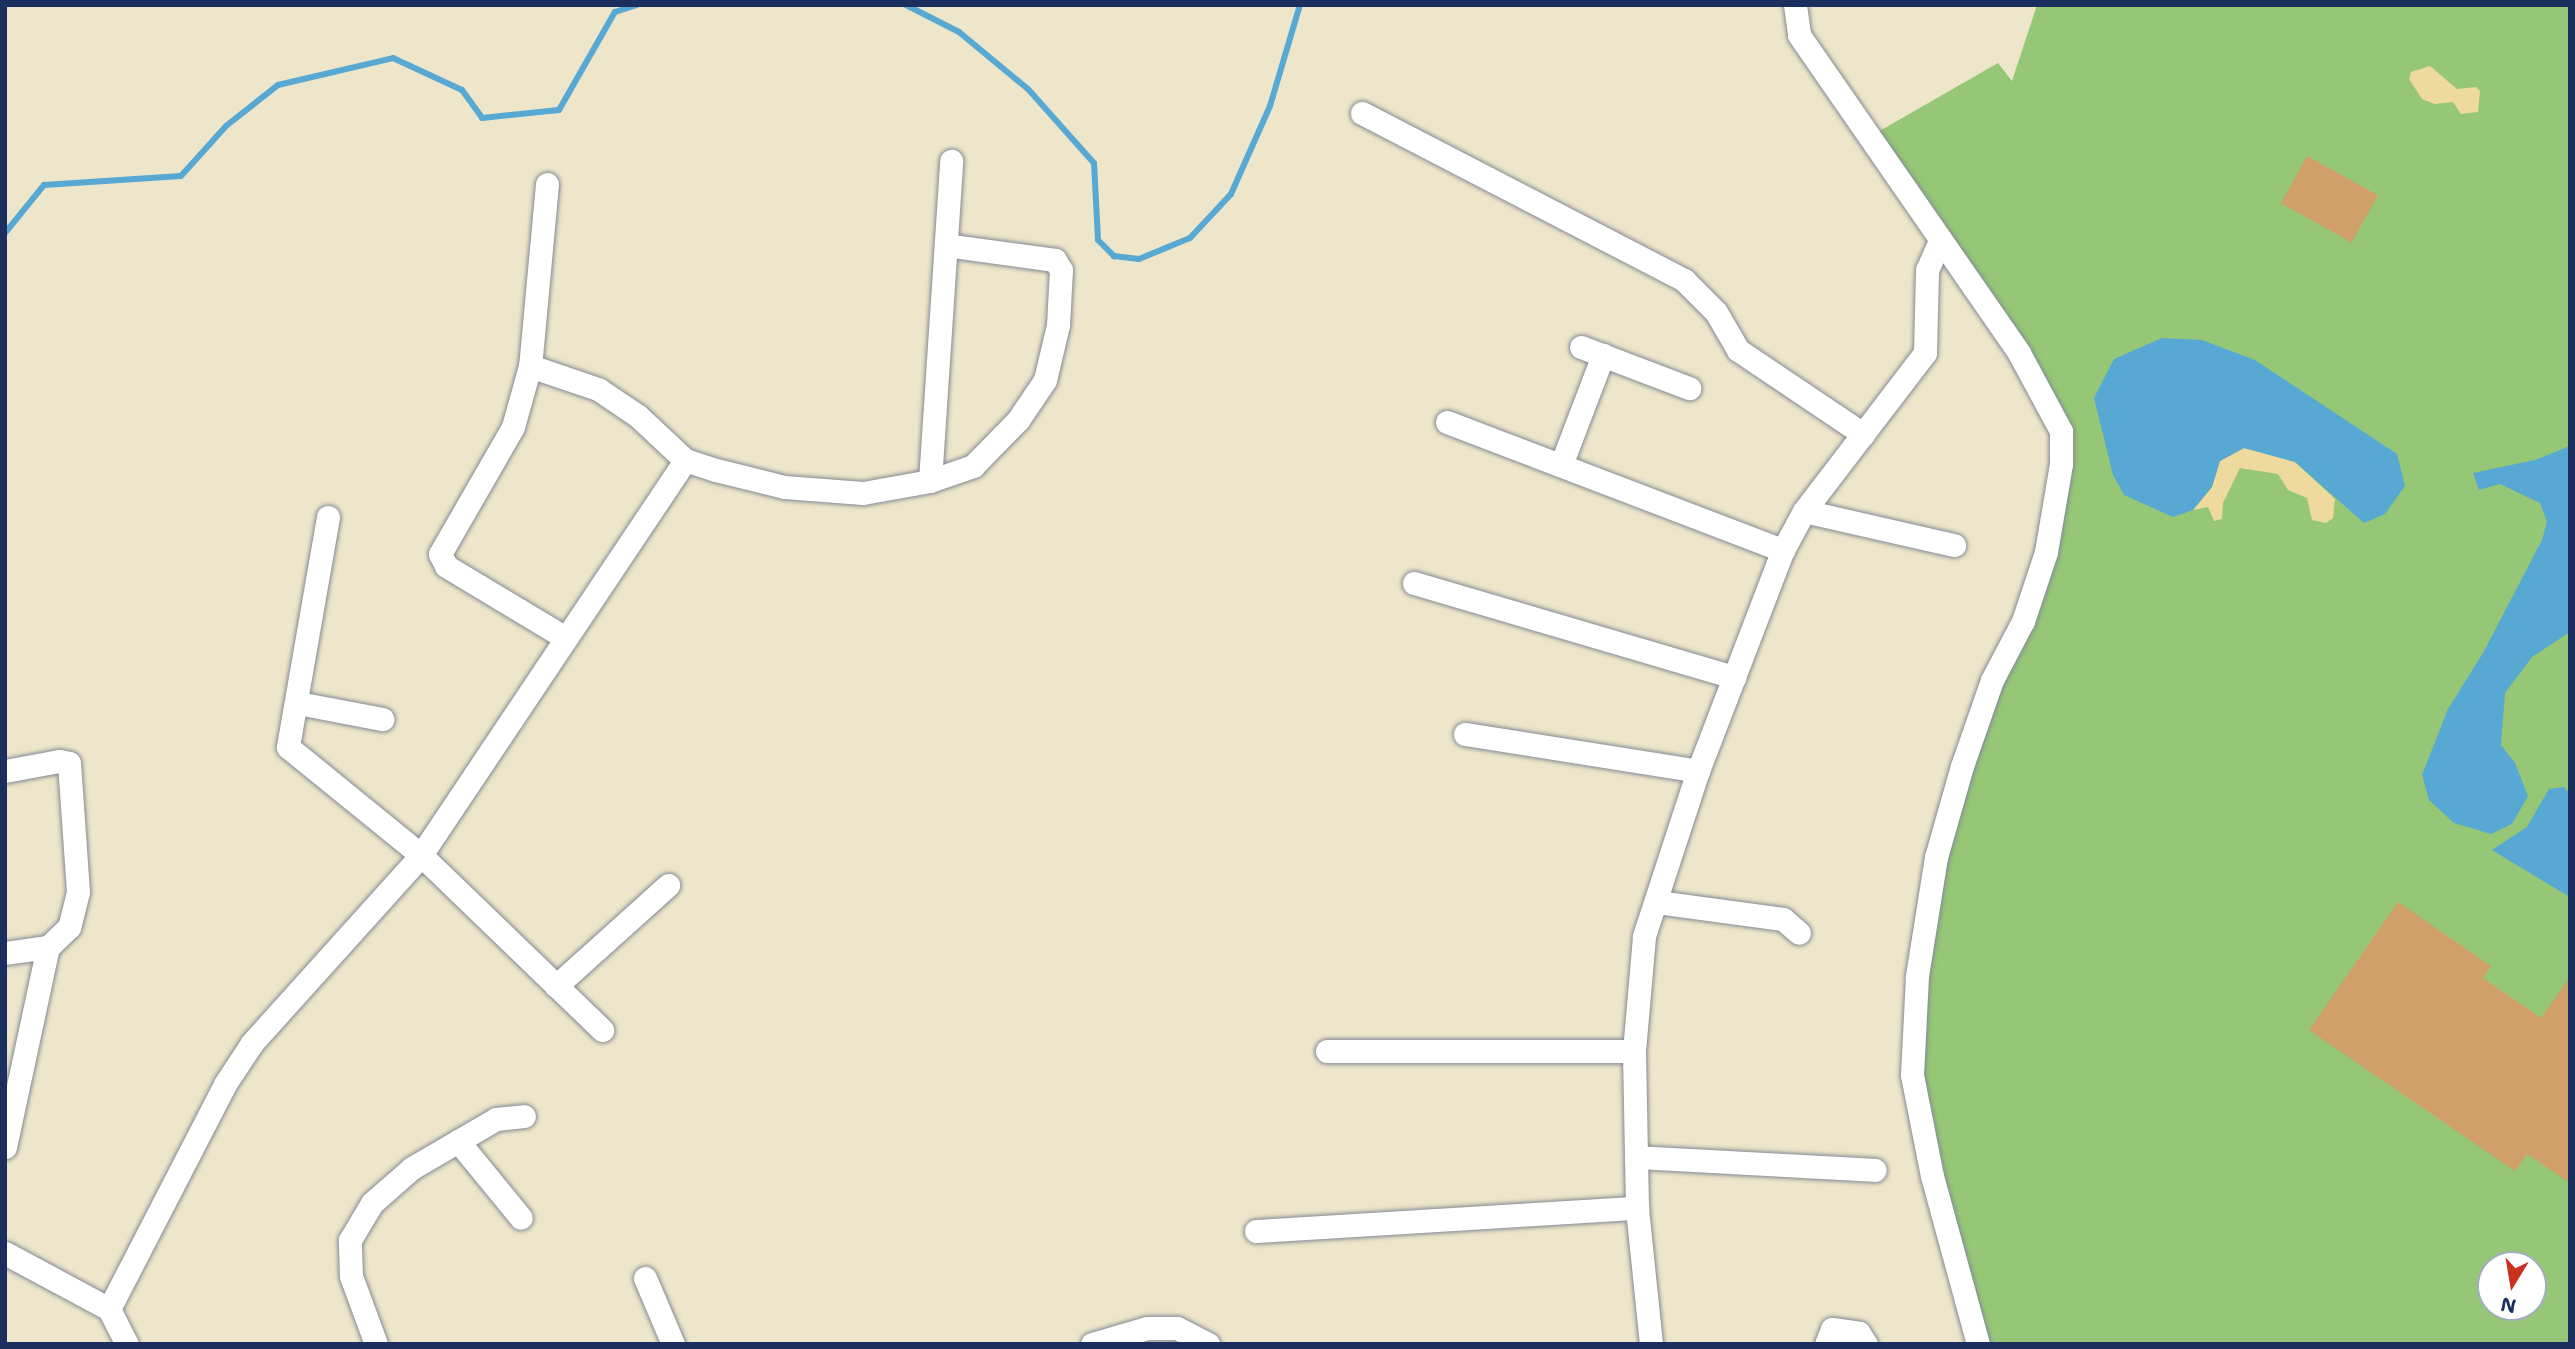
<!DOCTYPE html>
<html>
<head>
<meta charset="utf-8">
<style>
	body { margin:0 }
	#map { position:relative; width:2575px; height:1349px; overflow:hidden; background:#ede6ca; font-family:"Shantell Sans",sans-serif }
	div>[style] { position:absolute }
	.green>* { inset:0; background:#95c777 }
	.sand>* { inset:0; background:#eeda9e }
	.water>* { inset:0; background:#57a8d2 }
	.stream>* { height:6px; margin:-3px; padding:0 3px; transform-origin:3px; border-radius:3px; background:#57a8d2 }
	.building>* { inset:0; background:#d1a06a; transform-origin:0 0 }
	.roads { filter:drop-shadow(0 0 2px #848a94) drop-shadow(0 0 2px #848a94) }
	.minor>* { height:23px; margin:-11.5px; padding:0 11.5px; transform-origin:11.5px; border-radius:11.5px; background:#fff }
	span { translate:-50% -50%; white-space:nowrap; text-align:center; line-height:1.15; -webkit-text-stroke:7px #fff; paint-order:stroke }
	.frame { position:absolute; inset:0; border:7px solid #1b2f5e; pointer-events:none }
	.north { position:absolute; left:2477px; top:1251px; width:70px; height:70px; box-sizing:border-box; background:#fff; border:2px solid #a4acbf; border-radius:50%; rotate:191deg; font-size:19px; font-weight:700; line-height:28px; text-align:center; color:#1b2f5e }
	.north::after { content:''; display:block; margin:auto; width:24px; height:32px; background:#c8321e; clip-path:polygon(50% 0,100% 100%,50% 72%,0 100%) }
</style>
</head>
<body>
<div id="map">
	<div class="green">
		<i style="clip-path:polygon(evenodd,2037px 5px,2570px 5px,2570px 1344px,1986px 1344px,1940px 1174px,1920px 1075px,1922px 1000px,1945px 854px,2000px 683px,2067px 428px,1876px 133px,1998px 63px,2012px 81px,2037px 5px,2491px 1265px,2533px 1265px,2533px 1307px,2491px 1307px,2491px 1265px)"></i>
	</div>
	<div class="sand">
		<i style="clip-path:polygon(2430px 66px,2457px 89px,2476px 87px,2480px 91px,2478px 112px,2461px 114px,2453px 102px,2435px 104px,2422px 99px,2409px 79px,2411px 72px)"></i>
		<i style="clip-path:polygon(2244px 448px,2295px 462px,2335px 499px,2333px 518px,2326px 523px,2312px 520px,2307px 498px,2288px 490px,2278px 474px,2240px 468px,2223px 503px,2222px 519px,2214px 521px,2208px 507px,2193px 510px,2212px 487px,2220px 461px)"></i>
	</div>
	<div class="water">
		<i style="clip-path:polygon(2162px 338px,2202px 340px,2255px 360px,2397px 454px,2405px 486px,2385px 514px,2364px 523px,2295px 462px,2244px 448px,2220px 461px,2212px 487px,2193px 510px,2173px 517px,2124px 495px,2113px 475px,2094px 398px,2114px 359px)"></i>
		<i style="clip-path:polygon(2570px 446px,2570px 632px,2532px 657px,2505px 693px,2501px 745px,2515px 763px,2528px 796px,2512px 824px,2491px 834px,2454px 823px,2429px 800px,2422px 775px,2448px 709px,2483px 653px,2542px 540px,2547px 522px,2540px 503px,2500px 484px,2479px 490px,2473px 473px,2535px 460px)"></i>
		<i style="clip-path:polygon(2564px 787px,2570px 794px,2570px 897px,2492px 850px,2527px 827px,2549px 789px)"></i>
	</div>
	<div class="stream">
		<i style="left:906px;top:5px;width:59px;rotate:27deg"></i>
		<i style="left:959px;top:32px;width:89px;rotate:39.6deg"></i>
		<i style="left:1028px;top:89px;width:99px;rotate:48.3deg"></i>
		<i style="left:1094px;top:163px;width:77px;rotate:87deg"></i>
		<i style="left:1098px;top:240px;width:23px;rotate:45deg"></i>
		<i style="left:1114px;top:256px;width:25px;rotate:7deg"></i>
		<i style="left:1139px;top:259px;width:55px;rotate:-22.4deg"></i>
		<i style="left:1190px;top:238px;width:60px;rotate:-47deg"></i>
		<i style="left:1231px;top:194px;width:96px;rotate:-66.1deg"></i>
		<i style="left:1270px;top:106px;width:105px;rotate:-73.5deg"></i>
		<i style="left:5px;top:233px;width:62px;rotate:-50.9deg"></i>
		<i style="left:44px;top:185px;width:137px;rotate:-3.8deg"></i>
		<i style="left:181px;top:176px;width:67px;rotate:-48deg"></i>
		<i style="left:226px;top:126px;width:66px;rotate:-38.3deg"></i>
		<i style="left:278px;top:85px;width:118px;rotate:-13.2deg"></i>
		<i style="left:393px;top:58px;width:76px;rotate:24.9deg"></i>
		<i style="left:462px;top:90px;width:34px;rotate:54deg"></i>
		<i style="left:482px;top:118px;width:77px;rotate:-5.9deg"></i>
		<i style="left:559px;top:110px;width:113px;rotate:-60.3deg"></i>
		<i style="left:615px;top:12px;width:23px;rotate:-18deg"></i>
	</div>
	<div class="building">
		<i style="left:2307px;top:156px;width:81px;height:54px;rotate:29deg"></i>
		<i style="clip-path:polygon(2398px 902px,2491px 966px,2483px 978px,2541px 1018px,2570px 977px,2570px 1183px,2527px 1154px,2515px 1171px,2309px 1030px)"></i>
	</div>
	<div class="roads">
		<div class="minor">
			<i style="left:1795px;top:5px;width:30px;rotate:82deg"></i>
			<i style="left:1799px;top:35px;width:387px;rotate:55.3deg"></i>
			<i style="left:2019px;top:353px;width:89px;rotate:61.7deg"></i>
			<i style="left:2061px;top:431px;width:33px;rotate:90deg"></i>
			<i style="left:2061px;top:464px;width:89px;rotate:99.7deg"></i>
			<i style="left:2046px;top:552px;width:73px;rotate:108.4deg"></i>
			<i style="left:2023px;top:621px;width:67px;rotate:117.7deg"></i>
			<i style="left:1992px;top:680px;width:91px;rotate:109.2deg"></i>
			<i style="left:1962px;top:766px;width:95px;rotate:105.9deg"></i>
			<i style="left:1936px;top:857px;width:121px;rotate:99.1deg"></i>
			<i style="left:1917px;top:976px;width:99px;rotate:92.9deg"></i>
			<i style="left:1912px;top:1075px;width:103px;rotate:78.8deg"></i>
			<i style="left:1932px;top:1176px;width:174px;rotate:74.7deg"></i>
			<i style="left:1362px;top:113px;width:363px;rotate:27.4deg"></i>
			<i style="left:1684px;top:280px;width:45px;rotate:45deg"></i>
			<i style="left:1716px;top:312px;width:44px;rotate:59.9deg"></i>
			<i style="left:1738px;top:350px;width:151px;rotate:33.9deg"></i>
			<i style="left:547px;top:184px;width:183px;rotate:95.3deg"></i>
			<i style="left:530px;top:366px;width:63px;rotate:105.6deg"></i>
			<i style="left:513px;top:427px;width:146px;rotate:119.9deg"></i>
			<i style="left:440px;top:554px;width:13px;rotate:63deg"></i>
			<i style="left:446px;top:566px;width:140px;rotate:31deg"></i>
			<i style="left:1581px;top:347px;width:116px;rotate:20.8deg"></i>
			<i style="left:530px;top:366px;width:72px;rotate:18.7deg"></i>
			<i style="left:598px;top:389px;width:48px;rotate:34deg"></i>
			<i style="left:638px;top:416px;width:64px;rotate:43.1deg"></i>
			<i style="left:685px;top:460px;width:33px;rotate:18deg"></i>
			<i style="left:716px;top:470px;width:70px;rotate:14deg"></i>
			<i style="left:784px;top:487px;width:79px;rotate:4.3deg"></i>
			<i style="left:863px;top:493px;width:68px;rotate:-10.2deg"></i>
			<i style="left:930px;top:481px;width:46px;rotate:-19.2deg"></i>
			<i style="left:973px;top:466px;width:64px;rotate:-45.6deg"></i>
			<i style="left:1018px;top:420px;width:48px;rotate:-56deg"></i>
			<i style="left:1045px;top:380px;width:57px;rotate:-76.7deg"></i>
			<i style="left:1058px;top:325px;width:55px;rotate:-86.9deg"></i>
			<i style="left:1061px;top:270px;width:12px;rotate:-121deg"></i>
			<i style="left:1055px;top:260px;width:110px;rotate:-172.2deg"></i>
			<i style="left:1447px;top:422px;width:360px;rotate:20.9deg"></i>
			<i style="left:1561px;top:465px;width:118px;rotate:-69.1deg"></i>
			<i style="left:930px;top:481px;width:321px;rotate:-86.2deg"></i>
			<i style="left:1804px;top:511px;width:154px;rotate:12.8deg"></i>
			<i style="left:328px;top:517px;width:233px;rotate:99.9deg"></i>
			<i style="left:288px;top:747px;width:171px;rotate:39.1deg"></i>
			<i style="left:421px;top:855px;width:252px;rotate:44deg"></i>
			<i style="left:1414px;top:583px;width:334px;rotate:16.4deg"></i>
			<i style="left:298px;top:703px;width:86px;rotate:10.8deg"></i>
			<i style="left:1465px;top:734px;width:236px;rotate:9deg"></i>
			<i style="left:5px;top:771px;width:55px;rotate:-10.5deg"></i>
			<i style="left:59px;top:761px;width:10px;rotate:11deg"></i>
			<i style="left:69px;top:763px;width:129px;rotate:86deg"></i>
			<i style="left:78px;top:892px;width:36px;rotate:104deg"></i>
			<i style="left:69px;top:927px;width:29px;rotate:136deg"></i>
			<i style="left:48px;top:947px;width:43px;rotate:172.1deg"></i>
			<i style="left:1657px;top:902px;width:127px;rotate:7.7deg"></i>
			<i style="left:1783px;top:919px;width:21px;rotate:41deg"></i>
			<i style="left:556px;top:986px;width:151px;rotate:-42deg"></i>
			<i style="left:1327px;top:1051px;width:307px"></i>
			<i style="left:458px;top:1141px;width:99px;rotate:50.7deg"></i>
			<i style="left:5px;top:1147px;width:205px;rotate:-77.9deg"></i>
			<i style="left:1636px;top:1157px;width:239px;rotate:3.1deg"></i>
			<i style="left:1256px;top:1231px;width:382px;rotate:-3.5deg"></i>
			<i style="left:5px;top:1253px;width:118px;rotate:28.3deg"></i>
			<i style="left:109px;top:1309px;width:39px;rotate:63deg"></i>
			<i style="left:645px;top:1278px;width:72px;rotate:67deg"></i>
			<i style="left:109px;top:1309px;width:253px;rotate:-62.7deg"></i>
			<i style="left:225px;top:1084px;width:49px;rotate:-56.6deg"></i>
			<i style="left:252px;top:1043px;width:253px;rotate:-48deg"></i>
			<i style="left:421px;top:855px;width:475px;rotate:-56.2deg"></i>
			<i style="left:376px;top:1344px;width:72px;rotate:-110.2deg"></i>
			<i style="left:351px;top:1276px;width:36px;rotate:-92deg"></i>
			<i style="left:350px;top:1240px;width:43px;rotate:-59.3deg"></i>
			<i style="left:372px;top:1203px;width:53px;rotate:-41.2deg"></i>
			<i style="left:412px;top:1168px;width:97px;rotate:-30.3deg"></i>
			<i style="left:496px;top:1119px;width:28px;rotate:-6deg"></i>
			<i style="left:1092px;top:1344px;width:57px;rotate:-16.2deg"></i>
			<i style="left:1147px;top:1328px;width:30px"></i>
			<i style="left:1177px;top:1328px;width:35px;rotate:27deg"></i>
			<i style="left:1651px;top:1344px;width:137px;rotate:-95.9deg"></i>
			<i style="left:1637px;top:1208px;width:157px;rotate:-91.1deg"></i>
			<i style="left:1634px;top:1051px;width:115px;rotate:-85deg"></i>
			<i style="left:1644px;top:936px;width:174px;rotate:-71.9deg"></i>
			<i style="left:1698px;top:771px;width:237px;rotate:-69deg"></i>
			<i style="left:1783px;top:550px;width:44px;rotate:-61.7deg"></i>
			<i style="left:1804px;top:511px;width:199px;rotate:-52.6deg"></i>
			<i style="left:1925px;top:353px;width:83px;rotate:-88.6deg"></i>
			<i style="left:1927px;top:270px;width:32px;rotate:-66deg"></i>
			<i style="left:1826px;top:1344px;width:16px;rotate:-68deg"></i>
			<i style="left:1832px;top:1329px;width:27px;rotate:8deg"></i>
			<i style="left:1859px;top:1333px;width:13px;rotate:58deg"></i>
		</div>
	</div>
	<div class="frame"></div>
	<div class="north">N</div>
</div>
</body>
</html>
